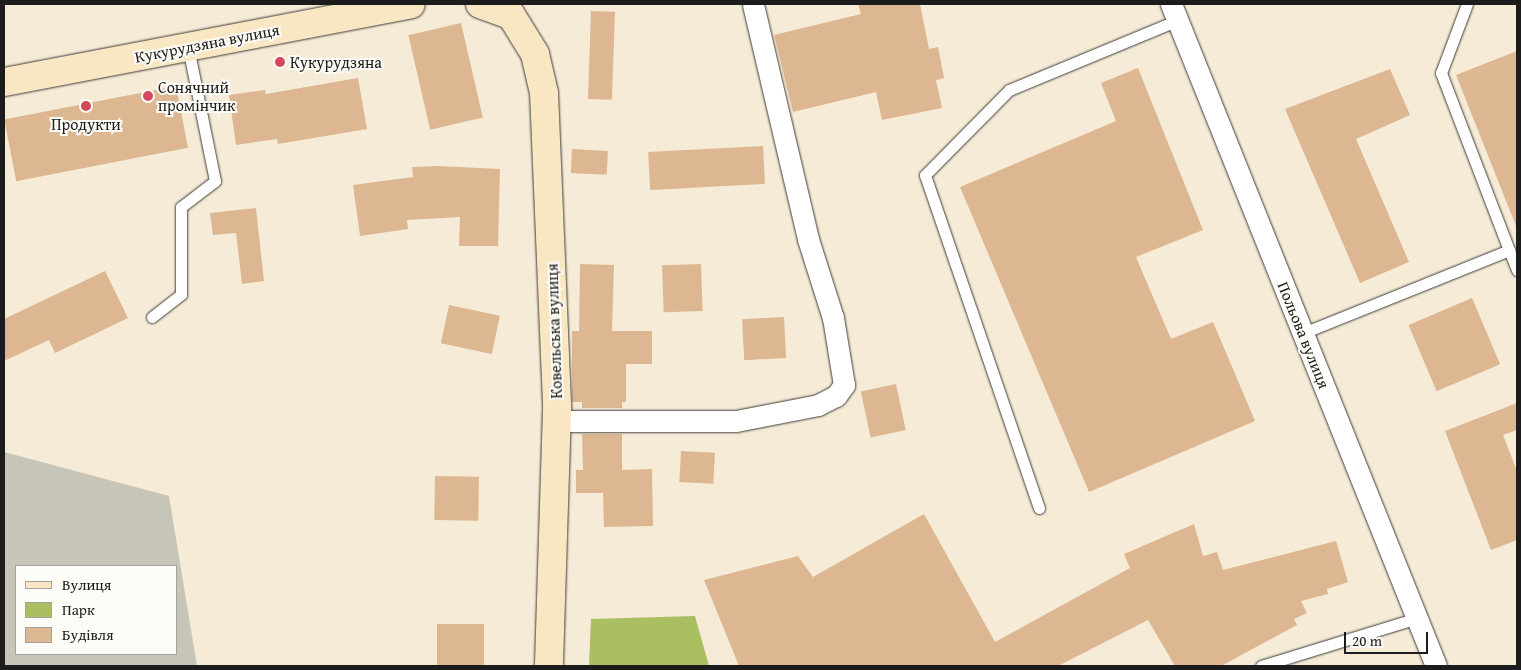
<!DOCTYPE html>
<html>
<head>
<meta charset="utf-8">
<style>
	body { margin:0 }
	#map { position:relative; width:1521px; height:670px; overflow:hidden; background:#f6ebd7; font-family:"Gentium Book Plus",serif }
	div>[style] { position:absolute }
	.industrial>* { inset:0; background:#c6c5b8 }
	.green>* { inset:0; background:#aabe62 }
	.building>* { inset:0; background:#ddb792; transform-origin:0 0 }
	.roads { filter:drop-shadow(0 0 1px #3d3b38) drop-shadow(0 0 1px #3d3b38) }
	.service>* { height:11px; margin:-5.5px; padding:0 5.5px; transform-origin:5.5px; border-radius:5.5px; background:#fff }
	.minor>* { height:21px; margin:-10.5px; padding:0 10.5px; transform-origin:10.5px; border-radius:10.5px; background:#fff }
	.secondary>* { height:28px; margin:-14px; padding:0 14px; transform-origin:14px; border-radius:14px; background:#f9e7c3 }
	.dots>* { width:14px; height:14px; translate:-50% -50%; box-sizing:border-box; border:2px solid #fdfcf7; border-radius:50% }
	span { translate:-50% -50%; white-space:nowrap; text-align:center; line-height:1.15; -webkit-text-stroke:4px #fdfcf7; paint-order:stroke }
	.street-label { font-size:16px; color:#1c1c1c }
	.poi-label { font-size:16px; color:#1c1c1c }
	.left { translate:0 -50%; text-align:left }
	.frame { position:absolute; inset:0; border:5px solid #1c1c1c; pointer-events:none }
	.legend { position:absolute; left:15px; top:565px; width:162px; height:90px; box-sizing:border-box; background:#fdfcf7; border:1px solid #a3a29f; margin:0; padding:6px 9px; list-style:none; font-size:15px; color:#1c1c1c }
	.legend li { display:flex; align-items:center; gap:10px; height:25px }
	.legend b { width:25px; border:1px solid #a3a29f }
	.scale { position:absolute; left:1344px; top:632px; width:84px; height:22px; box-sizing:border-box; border:2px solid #1c1c1c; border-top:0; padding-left:6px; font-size:15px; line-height:18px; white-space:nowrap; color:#1c1c1c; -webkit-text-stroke:4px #fdfcf7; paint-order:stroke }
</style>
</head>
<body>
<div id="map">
	<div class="industrial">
		<i style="clip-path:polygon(evenodd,4px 452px,169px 496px,197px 666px,4px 666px,4px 452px,16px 566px,176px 566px,176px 654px,16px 654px,16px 566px)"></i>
	</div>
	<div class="green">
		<i style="clip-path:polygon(695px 616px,709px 666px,589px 666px,591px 619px)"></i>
	</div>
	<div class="building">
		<i style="clip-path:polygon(858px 4px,920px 4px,929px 49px,938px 47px,944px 78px,936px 80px,942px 108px,882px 120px,876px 92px,793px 112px,774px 35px,861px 14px)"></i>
		<i style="left:591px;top:11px;width:24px;height:88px;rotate:2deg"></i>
		<i style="left:461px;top:23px;width:97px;height:54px;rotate:77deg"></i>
		<i style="clip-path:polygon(1517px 51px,1517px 225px,1516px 226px,1456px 75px)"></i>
		<i style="clip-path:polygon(1138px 68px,1203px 230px,1136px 257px,1171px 339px,1213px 322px,1255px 421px,1089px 492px,960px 187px,1116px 121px,1101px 83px)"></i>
		<i style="clip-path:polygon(1390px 69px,1410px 115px,1356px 139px,1409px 262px,1360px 283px,1285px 109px)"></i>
		<i style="clip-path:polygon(358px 78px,367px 129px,278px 144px,277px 139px,236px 145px,229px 95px,265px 90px,266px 94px)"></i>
		<i style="left:176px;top:86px;width:63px;height:175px;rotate:79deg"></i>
		<i style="left:763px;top:146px;width:38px;height:115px;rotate:87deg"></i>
		<i style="left:572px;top:149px;width:36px;height:24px;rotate:3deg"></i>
		<i style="clip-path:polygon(438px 166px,500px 169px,498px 246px,459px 246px,460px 217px,407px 220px,408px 229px,360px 236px,353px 185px,413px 177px,412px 167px)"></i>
		<i style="clip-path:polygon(256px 208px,264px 281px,242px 284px,236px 233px,213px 235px,210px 213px)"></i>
		<i style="clip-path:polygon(580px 264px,614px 265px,612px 331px,652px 331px,652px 364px,626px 364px,626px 402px,622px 402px,622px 408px,582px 408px,582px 402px,572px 402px,572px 331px,579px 331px)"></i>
		<i style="left:701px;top:264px;width:47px;height:39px;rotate:88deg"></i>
		<i style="clip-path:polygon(105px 271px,128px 318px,55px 353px,49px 340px,4px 361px,4px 319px)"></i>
		<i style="left:1472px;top:298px;width:72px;height:69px;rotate:67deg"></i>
		<i style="left:449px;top:305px;width:52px;height:39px;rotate:12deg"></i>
		<i style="left:784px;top:317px;width:41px;height:42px;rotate:87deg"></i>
		<i style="left:896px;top:384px;width:47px;height:36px;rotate:78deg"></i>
		<i style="clip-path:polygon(1517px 403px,1517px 430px,1503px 435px,1517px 471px,1517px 540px,1491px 550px,1445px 431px)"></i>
		<i style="clip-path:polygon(582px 434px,622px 434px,622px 470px,652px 469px,653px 526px,604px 527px,603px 493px,576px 493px,576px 470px,583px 470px)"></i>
		<i style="left:681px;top:451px;width:34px;height:31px;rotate:3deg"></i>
		<i style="left:435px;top:476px;width:44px;height:44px;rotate:1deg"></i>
		<i style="clip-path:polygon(924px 514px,995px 642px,1130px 568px,1124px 554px,1194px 524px,1203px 556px,1217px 552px,1223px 570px,1336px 541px,1348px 582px,1327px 589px,1328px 594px,1301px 601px,1307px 613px,1294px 619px,1297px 625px,1221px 666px,1175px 666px,1148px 620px,1058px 666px,739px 666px,704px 580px,798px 556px,813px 577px)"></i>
		<i style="left:437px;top:624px;width:47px;height:42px"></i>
	</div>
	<div class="roads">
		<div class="service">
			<i style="left:1509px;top:250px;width:22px;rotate:68deg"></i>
			<i style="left:152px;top:317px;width:37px;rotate:-38deg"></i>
			<i style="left:181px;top:294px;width:87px;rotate:-90deg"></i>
			<i style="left:181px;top:207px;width:43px;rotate:-37.4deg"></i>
			<i style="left:215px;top:181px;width:137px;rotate:-101.4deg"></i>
			<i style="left:1303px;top:333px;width:222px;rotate:-21.9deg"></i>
			<i style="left:1509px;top:250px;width:190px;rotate:-111deg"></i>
			<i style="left:1441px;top:73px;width:74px;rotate:-69.4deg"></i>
			<i style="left:1039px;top:508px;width:352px;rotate:-108.9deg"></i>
			<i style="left:925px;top:175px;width:120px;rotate:-45.3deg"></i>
			<i style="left:1009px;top:90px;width:183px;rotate:-22.5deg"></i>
			<i style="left:1261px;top:666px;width:163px;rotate:-17.1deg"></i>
		</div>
		<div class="minor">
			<i style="left:1171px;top:4px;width:713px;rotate:68.18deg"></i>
			<i style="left:556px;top:421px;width:180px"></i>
			<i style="left:736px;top:421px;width:84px;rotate:-11deg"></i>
			<i style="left:818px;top:405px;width:20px;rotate:-27deg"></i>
			<i style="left:836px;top:396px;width:14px;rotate:-54deg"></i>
			<i style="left:844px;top:385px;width:68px;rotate:-99.3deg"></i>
			<i style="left:833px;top:318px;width:83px;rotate:-107.6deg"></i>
			<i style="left:808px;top:239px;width:241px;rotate:-103.2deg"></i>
		</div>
		<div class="secondary">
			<i style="left:480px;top:4px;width:33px;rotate:20deg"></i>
			<i style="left:511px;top:15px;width:46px;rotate:58.4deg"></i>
			<i style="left:535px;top:54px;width:40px;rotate:77deg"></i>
			<i style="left:544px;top:93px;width:316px;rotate:87.6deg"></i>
			<i style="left:557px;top:409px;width:257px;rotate:91.8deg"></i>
			<i style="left:4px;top:82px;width:414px;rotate:-10.8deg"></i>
		</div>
	</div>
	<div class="dots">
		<i style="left:280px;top:62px;background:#d1495b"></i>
		<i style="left:148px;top:96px;background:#d1495b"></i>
		<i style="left:86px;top:106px;background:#d1495b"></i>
	</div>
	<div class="street-label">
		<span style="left:207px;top:43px;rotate:-11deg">Кукурудзяна вулиця</span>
		<span style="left:554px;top:331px;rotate:-92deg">Ковельська вулиця</span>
		<span style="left:1304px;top:335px;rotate:68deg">Польова вулиця</span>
	</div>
	<div class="poi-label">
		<span class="left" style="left:290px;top:62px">Кукурудзяна</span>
		<span class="left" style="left:158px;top:96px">Сонячний<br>промінчик</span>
		<span style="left:86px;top:124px">Продукти</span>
	</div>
	<div class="frame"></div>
	<ul class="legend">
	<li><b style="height:6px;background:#f9e7c3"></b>Вулиця</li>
	<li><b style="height:14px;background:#aabe62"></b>Парк</li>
	<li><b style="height:14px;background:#ddb792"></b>Будівля</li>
	</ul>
	<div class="scale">20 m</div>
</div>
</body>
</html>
